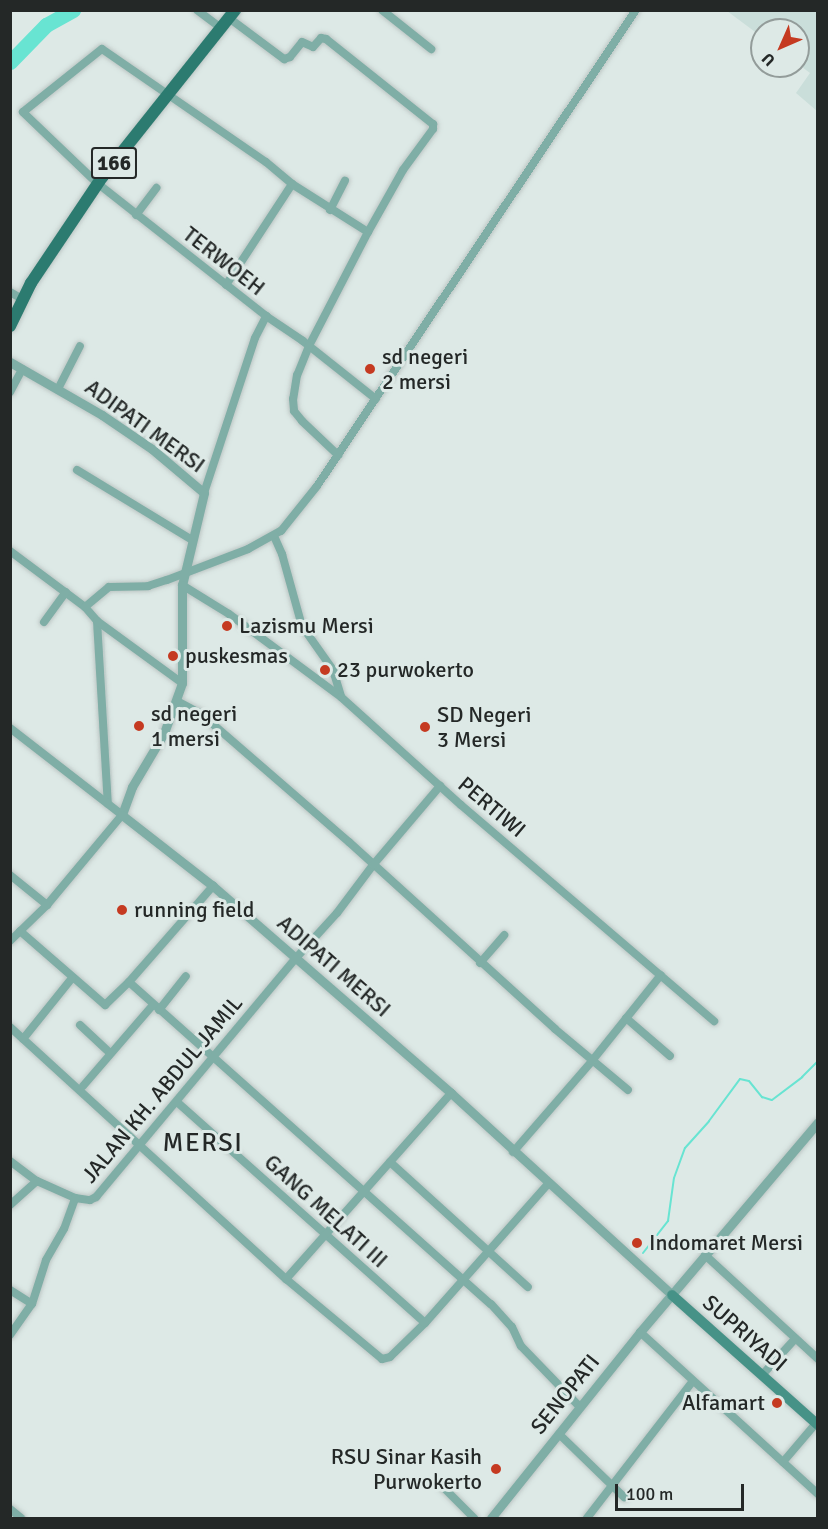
<!DOCTYPE html>
<html>
<head>
<meta charset="utf-8">
<style>
	body { margin:0 }
	#map { position:relative; width:828px; height:1529px; overflow:hidden; background:#dde9e6; font-family:Signika,sans-serif }
	div>[style] { position:absolute }
	.built>* { inset:0; background:#cadeda; transform-origin:0 0 }
	.stream>* { height:2px; margin:-1px; padding:0 1px; transform-origin:1px; border-radius:1px; background:#68e4d2 }
	.river>* { height:15px; margin:-7.5px; padding:0 7.5px; transform-origin:7.5px; border-radius:7.5px; background:#68e4d2 }
	.roads { filter:drop-shadow(0 0 2px #bcc6c4) drop-shadow(0 0 2px #bcc6c4) }
	.minor>* { height:8px; margin:-4px; padding:0 4px; transform-origin:4px; border-radius:4px; background:#7faea6 }
	.tertiary>* { height:9px; margin:-4.5px; padding:0 4.5px; transform-origin:4.5px; border-radius:4.5px; background:#7faea6 }
	.secondary>* { height:10px; margin:-5px; padding:0 5px; transform-origin:5px; border-radius:5px; background:#469287 }
	.primary>* { height:12px; margin:-6px; padding:0 6px; transform-origin:6px; border-radius:6px; background:#2c7b70 }
	.dots>* { width:16px; height:16px; translate:-50% -50%; box-sizing:border-box; border:3px solid #dde9e6; border-radius:50% }
	span { translate:-50% -50%; white-space:nowrap; text-align:center; line-height:1.15; -webkit-text-stroke:6px #dde9e6; paint-order:stroke }
	.shield-label span { padding:2px 4px; background:#dde9e6; border:2px solid; border-radius:4px; -webkit-text-stroke-width:0 }
	.shield-label { font-size:21px; color:#242827; font-weight:700 }
	.street-label { font-size:22px; color:#242827 }
	.poi-label { font-size:22px; color:#242827 }
	.left { translate:0 -50%; text-align:left }
	.right { translate:-100% -50%; text-align:right }
	.quarter-label { font-size:26px; color:#242827; letter-spacing:1.5px }
	.frame { position:absolute; inset:0; border:12px solid #242827; pointer-events:none }
	.north { position:absolute; left:750px; top:18px; width:60px; height:60px; box-sizing:border-box; background:#dde9e6; border:2px solid #939c9a; border-radius:50%; rotate:225deg; font-size:16px; font-weight:700; line-height:24px; text-align:center; color:#242827 }
	.north::after { content:''; display:block; margin:auto; width:21px; height:27px; background:#c53a21; clip-path:polygon(50% 0,100% 100%,50% 72%,0 100%) }
	.scale { position:absolute; left:615px; top:1484px; width:129px; height:27px; box-sizing:border-box; border:3px solid #242827; border-top:0; padding-left:8px; font-size:18px; line-height:21px; white-space:nowrap; color:#242827; -webkit-text-stroke:4px #dde9e6; paint-order:stroke }
</style>
</head>
<body>
<div id="map">
	<div class="built">
		<i style="clip-path:polygon(727px 11px,817px 11px,817px 111px,796px 93px,810px 73px,798px 64px,798px 30px,762px 30px,762px 37px)"></i>
		<i style="left:104px;top:632px;width:172px;height:8px;rotate:87deg"></i>
	</div>
	<div class="stream">
		<i style="left:643px;top:1253px;width:41px;rotate:-52deg"></i>
		<i style="left:668px;top:1221px;width:43px;rotate:-82.1deg"></i>
		<i style="left:674px;top:1178px;width:32px;rotate:-70deg"></i>
		<i style="left:685px;top:1148px;width:36px;rotate:-48deg"></i>
		<i style="left:709px;top:1121px;width:52px;rotate:-53.6deg"></i>
		<i style="left:740px;top:1079px;width:9px;rotate:13deg"></i>
		<i style="left:749px;top:1081px;width:21px;rotate:51deg"></i>
		<i style="left:762px;top:1097px;width:10px;rotate:17deg"></i>
		<i style="left:772px;top:1100px;width:38px;rotate:-37deg"></i>
		<i style="left:802px;top:1077px;width:23px;rotate:-45deg"></i>
	</div>
	<div class="river">
		<i style="left:10px;top:62px;width:52px;rotate:-45.8deg"></i>
		<i style="left:46px;top:25px;width:31px;rotate:-29deg"></i>
	</div>
	<div class="roads">
		<div class="minor">
			<i style="left:197px;top:10px;width:30px;rotate:37deg"></i>
			<i style="left:382px;top:10px;width:63px;rotate:38.5deg"></i>
			<i style="left:229px;top:18px;width:69px;rotate:36.7deg"></i>
			<i style="left:284px;top:59px;width:6px;rotate:-18deg"></i>
			<i style="left:290px;top:57px;width:19px;rotate:-51deg"></i>
			<i style="left:302px;top:42px;width:12px;rotate:24deg"></i>
			<i style="left:313px;top:47px;width:12px;rotate:-48deg"></i>
			<i style="left:321px;top:38px;width:5px;rotate:11deg"></i>
			<i style="left:326px;top:39px;width:137px;rotate:38.5deg"></i>
			<i style="left:433px;top:124px;width:5px;rotate:90deg"></i>
			<i style="left:433px;top:129px;width:51px;rotate:126.2deg"></i>
			<i style="left:403px;top:170px;width:71px;rotate:119.4deg"></i>
			<i style="left:330px;top:210px;width:33px;rotate:-63deg"></i>
			<i style="left:136px;top:215px;width:34px;rotate:-53deg"></i>
			<i style="left:226px;top:285px;width:121px;rotate:-56.8deg"></i>
			<i style="left:10px;top:292px;width:14px;rotate:30deg"></i>
			<i style="left:266px;top:316px;width:45px;rotate:34deg"></i>
			<i style="left:303px;top:341px;width:93px;rotate:38.5deg"></i>
			<i style="left:58px;top:389px;width:48px;rotate:-62.9deg"></i>
			<i style="left:10px;top:392px;width:26px;rotate:-62deg"></i>
			<i style="left:77px;top:470px;width:135px;rotate:31.3deg"></i>
			<i style="left:204px;top:493px;width:163px;rotate:-71.8deg"></i>
			<i style="left:255px;top:338px;width:25px;rotate:-63deg"></i>
			<i style="left:266px;top:316px;width:214px;rotate:-141.8deg"></i>
			<i style="left:98px;top:184px;width:104px;rotate:-136.2deg"></i>
			<i style="left:23px;top:112px;width:101px;rotate:-38.6deg"></i>
			<i style="left:102px;top:49px;width:199px;rotate:34.6deg"></i>
			<i style="left:266px;top:162px;width:34px;rotate:40deg"></i>
			<i style="left:292px;top:184px;width:90px;rotate:32.3deg"></i>
			<i style="left:368px;top:232px;width:128px;rotate:117.4deg"></i>
			<i style="left:309px;top:346px;width:31px;rotate:112deg"></i>
			<i style="left:297px;top:375px;width:24px;rotate:99deg"></i>
			<i style="left:293px;top:399px;width:12px;rotate:85deg"></i>
			<i style="left:294px;top:411px;width:13px;rotate:51deg"></i>
			<i style="left:302px;top:421px;width:50px;rotate:43.4deg"></i>
			<i style="left:274px;top:536px;width:20px;rotate:66deg"></i>
			<i style="left:282px;top:554px;width:75px;rotate:74.5deg"></i>
			<i style="left:302px;top:626px;width:54px;rotate:54.8deg"></i>
			<i style="left:333px;top:670px;width:28px;rotate:73deg"></i>
			<i style="left:10px;top:551px;width:94px;rotate:36.7deg"></i>
			<i style="left:85px;top:607px;width:18px;rotate:49deg"></i>
			<i style="left:97px;top:621px;width:183px;rotate:86.6deg"></i>
			<i style="left:182px;top:585px;width:55px;rotate:31.7deg"></i>
			<i style="left:229px;top:614px;width:139px;rotate:36.5deg"></i>
			<i style="left:341px;top:697px;width:161px;rotate:42deg"></i>
			<i style="left:461px;top:805px;width:333px;rotate:40.5deg"></i>
			<i style="left:85px;top:607px;width:31px;rotate:-40deg"></i>
			<i style="left:109px;top:587px;width:39px;rotate:-1deg"></i>
			<i style="left:148px;top:586px;width:20px;rotate:-18deg"></i>
			<i style="left:167px;top:580px;width:87px;rotate:-20.9deg"></i>
			<i style="left:248px;top:549px;width:38px;rotate:-29deg"></i>
			<i style="left:281px;top:531px;width:58px;rotate:-51.3deg"></i>
			<i style="left:317px;top:486px;width:573px;rotate:-56.17deg"></i>
			<i style="left:97px;top:621px;width:105px;rotate:36.1deg"></i>
			<i style="left:44px;top:622px;width:37px;rotate:-54deg"></i>
			<i style="left:177px;top:701px;width:26px;rotate:28deg"></i>
			<i style="left:200px;top:713px;width:197px;rotate:40.9deg"></i>
			<i style="left:349px;top:842px;width:278px;rotate:42.2deg"></i>
			<i style="left:555px;top:1029px;width:95px;rotate:39.9deg"></i>
			<i style="left:10px;top:728px;width:142px;rotate:37.8deg"></i>
			<i style="left:122px;top:815px;width:117px;rotate:129.8deg"></i>
			<i style="left:47px;top:905px;width:52px;rotate:135.8deg"></i>
			<i style="left:10px;top:875px;width:48px;rotate:39deg"></i>
			<i style="left:20px;top:931px;width:113px;rotate:41deg"></i>
			<i style="left:105px;top:1005px;width:33px;rotate:-44deg"></i>
			<i style="left:129px;top:982px;width:128px;rotate:-48.8deg"></i>
			<i style="left:480px;top:963px;width:37px;rotate:-49deg"></i>
			<i style="left:129px;top:982px;width:484px;rotate:41.7deg"></i>
			<i style="left:491px;top:1304px;width:31px;rotate:48deg"></i>
			<i style="left:512px;top:1327px;width:21px;rotate:65deg"></i>
			<i style="left:521px;top:1346px;width:85px;rotate:46deg"></i>
			<i style="left:159px;top:1010px;width:43px;rotate:-51.5deg"></i>
			<i style="left:626px;top:1018px;width:58px;rotate:40.8deg"></i>
			<i style="left:80px;top:1025px;width:41px;rotate:43deg"></i>
			<i style="left:10px;top:1027px;width:374px;rotate:42.4deg"></i>
			<i style="left:286px;top:1279px;width:125px;rotate:39.8deg"></i>
			<i style="left:382px;top:1359px;width:8px;rotate:-14deg"></i>
			<i style="left:390px;top:1357px;width:49px;rotate:-44.2deg"></i>
			<i style="left:425px;top:1323px;width:186px;rotate:-48.5deg"></i>
			<i style="left:23px;top:1039px;width:78px;rotate:-51.2deg"></i>
			<i style="left:83px;top:1086px;width:107px;rotate:-49.2deg"></i>
			<i style="left:177px;top:1102px;width:332px;rotate:41.7deg"></i>
			<i style="left:513px;top:1152px;width:121px;rotate:-49deg"></i>
			<i style="left:592px;top:1061px;width:110px;rotate:-51.3deg"></i>
			<i style="left:10px;top:1161px;width:34px;rotate:37deg"></i>
			<i style="left:37px;top:1181px;width:42px;rotate:24.1deg"></i>
			<i style="left:75px;top:1198px;width:15px;rotate:8deg"></i>
			<i style="left:90px;top:1200px;width:7px;rotate:-27deg"></i>
			<i style="left:96px;top:1197px;width:312px;rotate:-50.1deg"></i>
			<i style="left:296px;top:958px;width:61px;rotate:-47.7deg"></i>
			<i style="left:337px;top:913px;width:60px;rotate:-53.1deg"></i>
			<i style="left:373px;top:865px;width:104px;rotate:-49.7deg"></i>
			<i style="left:390px;top:1162px;width:186px;rotate:42.2deg"></i>
			<i style="left:10px;top:1205px;width:36px;rotate:-42deg"></i>
			<i style="left:705px;top:1255px;width:154px;rotate:42.6deg"></i>
			<i style="left:286px;top:1279px;width:249px;rotate:-48.4deg"></i>
			<i style="left:10px;top:1290px;width:26px;rotate:32deg"></i>
			<i style="left:640px;top:1332px;width:241px;rotate:42.3deg"></i>
			<i style="left:10px;top:1335px;width:38px;rotate:-55deg"></i>
			<i style="left:32px;top:1304px;width:46px;rotate:-72.3deg"></i>
			<i style="left:46px;top:1260px;width:36px;rotate:-60deg"></i>
			<i style="left:64px;top:1229px;width:33px;rotate:-70deg"></i>
			<i style="left:763px;top:1374px;width:47px;rotate:-47.6deg"></i>
			<i style="left:559px;top:1434px;width:91px;rotate:44.1deg"></i>
			<i style="left:783px;top:1462px;width:54px;rotate:-49.5deg"></i>
			<i style="left:441px;top:1485px;width:47px;rotate:45deg"></i>
			<i style="left:10px;top:1509px;width:14px;rotate:39deg"></i>
			<i style="left:587px;top:1518px;width:173px;rotate:-52.3deg"></i>
		</div>
		<div class="tertiary">
			<i style="left:10px;top:362px;width:106px;rotate:29.9deg"></i>
			<i style="left:102px;top:415px;width:60px;rotate:34.2deg"></i>
			<i style="left:152px;top:449px;width:68px;rotate:40.2deg"></i>
			<i style="left:204px;top:493px;width:95px;rotate:103.4deg"></i>
			<i style="left:182px;top:585px;width:98px;rotate:90deg"></i>
			<i style="left:182px;top:683px;width:53px;rotate:109.8deg"></i>
			<i style="left:164px;top:733px;width:63px;rotate:120.7deg"></i>
			<i style="left:132px;top:787px;width:30px;rotate:110deg"></i>
			<i style="left:122px;top:815px;width:115px;rotate:38deg"></i>
			<i style="left:213px;top:886px;width:315px;rotate:41deg"></i>
			<i style="left:451px;top:1093px;width:299px;rotate:42.4deg"></i>
			<i style="left:491px;top:1518px;width:238px;rotate:-51.3deg"></i>
			<i style="left:640px;top:1332px;width:275px;rotate:-49.7deg"></i>
		</div>
		<div class="secondary">
			<i style="left:672px;top:1295px;width:195px;rotate:41.7deg"></i>
		</div>
		<div class="primary">
			<i style="left:10px;top:326px;width:48px;rotate:-64deg"></i>
			<i style="left:31px;top:283px;width:129px;rotate:-56.1deg"></i>
			<i style="left:103px;top:176px;width:212px;rotate:-51.5deg"></i>
		</div>
	</div>
	<div class="dots">
		<i style="left:370px;top:369px;background:#c53a21"></i>
		<i style="left:227px;top:626px;background:#c53a21"></i>
		<i style="left:173px;top:656px;background:#c53a21"></i>
		<i style="left:325px;top:670px;background:#c53a21"></i>
		<i style="left:139px;top:726px;background:#c53a21"></i>
		<i style="left:425px;top:727px;background:#c53a21"></i>
		<i style="left:122px;top:910px;background:#c53a21"></i>
		<i style="left:637px;top:1243px;background:#c53a21"></i>
		<i style="left:777px;top:1403px;background:#c53a21"></i>
		<i style="left:496px;top:1469px;background:#c53a21"></i>
	</div>
	<div class="shield-label">
		<span style="left:114px;top:163px">166</span>
	</div>
	<div class="street-label">
		<span style="left:224px;top:261px;rotate:38deg">TERWOEH</span>
		<span style="left:145px;top:426px;rotate:36deg">ADIPATI MERSI</span>
		<span style="left:492px;top:807px;rotate:40deg">PERTIWI</span>
		<span style="left:334px;top:966px;rotate:41deg">ADIPATI MERSI</span>
		<span style="left:162px;top:1089px;rotate:-50deg">JALAN KH. ABDUL JAMIL</span>
		<span style="left:326px;top:1211px;rotate:42deg">GANG MELATI III</span>
		<span style="left:745px;top:1333px;rotate:41deg">SUPRIYADI</span>
		<span style="left:565px;top:1394px;rotate:-51deg">SENOPATI</span>
	</div>
	<div class="poi-label">
		<span class="left" style="left:382px;top:369px">sd negeri<br>2 mersi</span>
		<span class="left" style="left:239px;top:626px">Lazismu Mersi</span>
		<span class="left" style="left:185px;top:656px">puskesmas</span>
		<span class="left" style="left:337px;top:670px">23 purwokerto</span>
		<span class="left" style="left:151px;top:726px">sd negeri<br>1 mersi</span>
		<span class="left" style="left:437px;top:727px">SD Negeri<br>3 Mersi</span>
		<span class="left" style="left:134px;top:910px">running field</span>
		<span class="left" style="left:649px;top:1243px">Indomaret Mersi</span>
		<span class="right" style="left:765px;top:1403px">Alfamart</span>
		<span class="right" style="left:482px;top:1469px">RSU Sinar Kasih<br>Purwokerto</span>
	</div>
	<div class="quarter-label">
		<span style="left:203px;top:1144px">MERSI</span>
	</div>
	<div class="frame"></div>
	<div class="north">U</div>
	<div class="scale">100 m</div>
</div>
</body>
</html>
